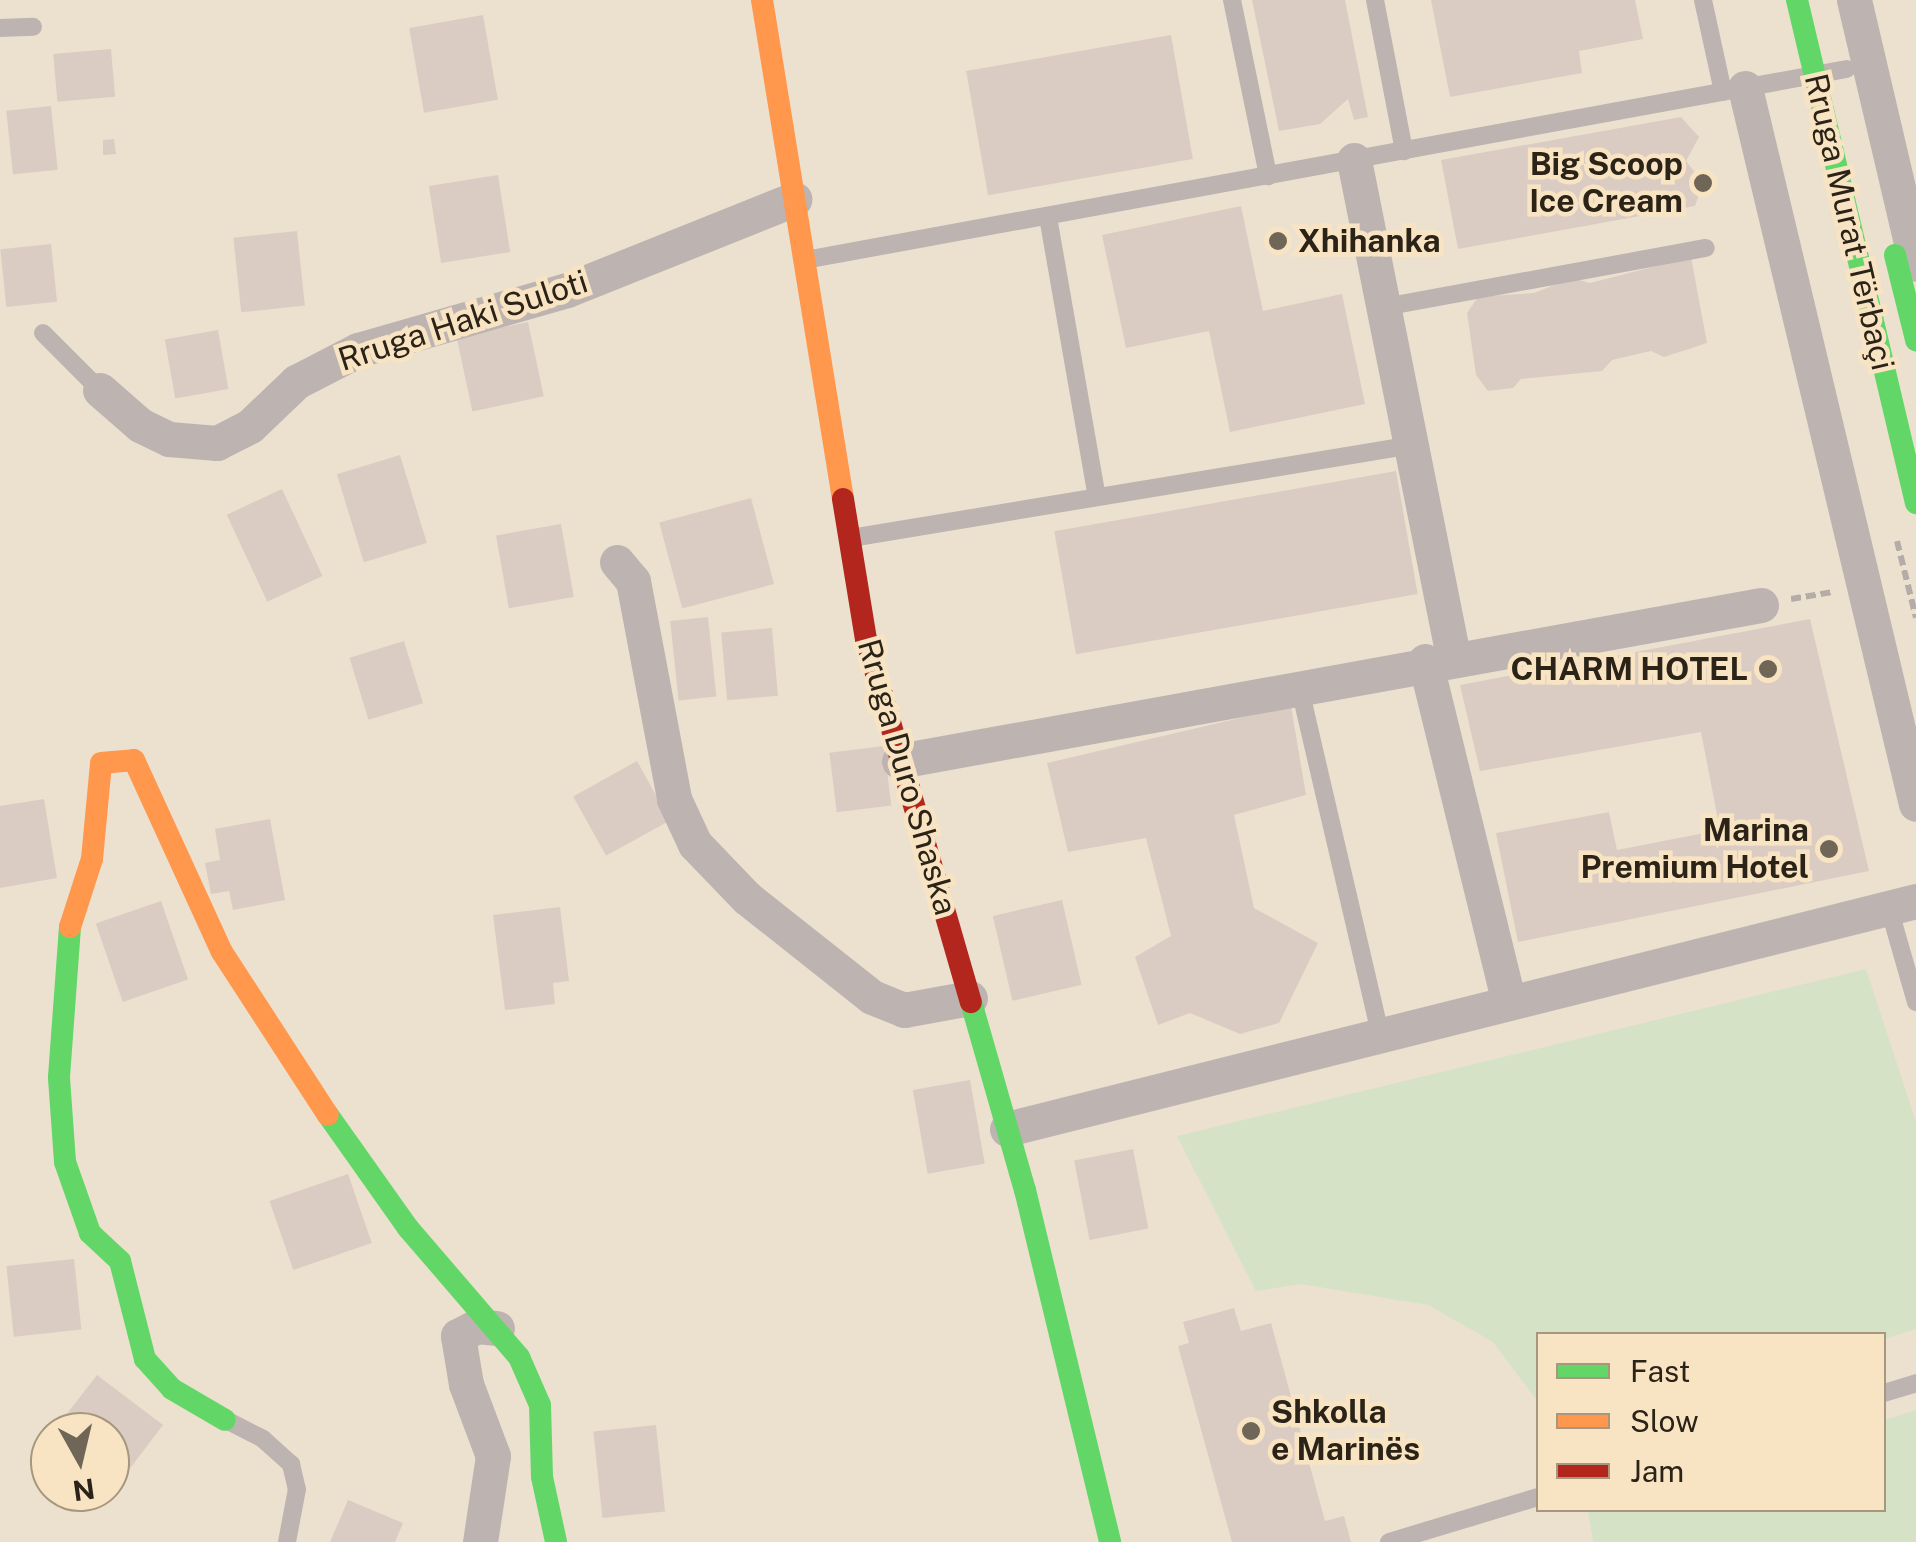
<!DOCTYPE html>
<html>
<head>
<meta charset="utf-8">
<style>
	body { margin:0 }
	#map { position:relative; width:1916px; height:1542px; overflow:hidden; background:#ece1cf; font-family:"Public Sans",sans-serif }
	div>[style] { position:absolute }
	.green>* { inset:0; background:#d6e2c5 }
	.building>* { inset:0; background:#dbccc3; transform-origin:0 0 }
	.path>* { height:6px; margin-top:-3px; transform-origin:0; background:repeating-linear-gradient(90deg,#b5aca7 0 10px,transparent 0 15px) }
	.lane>* { height:18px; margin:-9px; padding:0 9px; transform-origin:9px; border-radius:9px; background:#bdb4b1 }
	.street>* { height:35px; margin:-17.5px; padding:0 17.5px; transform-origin:17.5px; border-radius:17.5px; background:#bdb4b1 }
	.fast>* { height:22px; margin:-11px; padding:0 11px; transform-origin:11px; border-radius:11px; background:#63d668 }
	.slow>* { height:22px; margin:-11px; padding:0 11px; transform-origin:11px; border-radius:11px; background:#ff974d }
	.jam>* { height:22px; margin:-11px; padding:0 11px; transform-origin:11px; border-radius:11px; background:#b3261e }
	.dots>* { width:28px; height:28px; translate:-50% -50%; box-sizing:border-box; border:5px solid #f8e4c3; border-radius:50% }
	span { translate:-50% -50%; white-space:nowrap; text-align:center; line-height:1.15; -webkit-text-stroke:9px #f8e4c3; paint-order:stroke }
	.poi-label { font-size:32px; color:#2b2317; font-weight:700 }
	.right { translate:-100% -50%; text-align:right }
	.left { translate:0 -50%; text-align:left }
	.street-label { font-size:32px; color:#2b2317 }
	.legend { position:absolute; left:1536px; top:1332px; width:350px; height:180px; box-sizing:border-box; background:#f8e4c3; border:2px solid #a6977e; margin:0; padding:12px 18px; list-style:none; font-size:30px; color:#2b2317 }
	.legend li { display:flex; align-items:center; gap:20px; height:50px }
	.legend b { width:50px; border:2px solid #a6977e }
	.north { position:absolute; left:30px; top:1412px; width:100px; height:100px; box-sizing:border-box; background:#f8e4c3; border:2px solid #a6977e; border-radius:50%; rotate:172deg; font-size:28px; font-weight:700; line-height:40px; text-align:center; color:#2b2317 }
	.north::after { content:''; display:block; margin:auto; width:35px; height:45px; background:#6f6657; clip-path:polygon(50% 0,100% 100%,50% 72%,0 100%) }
</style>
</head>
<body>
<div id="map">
	<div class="green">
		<i style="clip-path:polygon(1866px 969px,1916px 1122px,1916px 1329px,1884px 1339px,1538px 1334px,1538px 1402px,1493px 1342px,1428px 1305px,1301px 1284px,1256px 1291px,1177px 1136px)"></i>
		<i style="clip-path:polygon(1916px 1410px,1916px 1542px,1593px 1542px,1588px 1510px,1884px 1510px,1884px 1420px)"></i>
	</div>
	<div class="building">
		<i style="clip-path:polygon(1252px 0,1345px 0,1368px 117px,1354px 120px,1348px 99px,1320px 124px,1279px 131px)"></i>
		<i style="clip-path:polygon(1431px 0,1635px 0,1643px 39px,1579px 51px,1582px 73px,1450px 97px)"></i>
		<i style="left:483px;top:15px;width:86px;height:75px;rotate:80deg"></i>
		<i style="left:1171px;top:35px;width:126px;height:208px;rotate:80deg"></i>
		<i style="left:111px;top:49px;width:48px;height:58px;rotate:85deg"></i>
		<i style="left:51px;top:106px;width:64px;height:45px;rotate:84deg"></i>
		<i style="clip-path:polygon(1681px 117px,1699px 137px,1686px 161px,1703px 183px,1695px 206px,1458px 249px,1441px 160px)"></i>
		<i style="clip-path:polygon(114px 139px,116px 154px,103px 155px,103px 140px)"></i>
		<i style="left:498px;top:175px;width:78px;height:70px;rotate:81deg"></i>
		<i style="clip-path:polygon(1241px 206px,1263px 311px,1342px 294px,1365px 404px,1230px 432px,1209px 331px,1126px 348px,1102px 235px)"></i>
		<i style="left:297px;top:231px;width:75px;height:64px;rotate:84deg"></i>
		<i style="left:51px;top:244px;width:58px;height:51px;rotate:84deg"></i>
		<i style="clip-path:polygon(1691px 257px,1707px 343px,1664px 357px,1651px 351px,1612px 360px,1602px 371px,1521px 379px,1513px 388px,1488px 391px,1476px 375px,1467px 313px,1478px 297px,1534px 293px,1572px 278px,1590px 283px)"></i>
		<i style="left:528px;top:322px;width:76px;height:73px;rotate:78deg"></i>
		<i style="left:218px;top:330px;width:60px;height:54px;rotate:80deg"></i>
		<i style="left:400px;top:455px;width:92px;height:66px;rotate:73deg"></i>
		<i style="left:1396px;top:471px;width:125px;height:347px;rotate:80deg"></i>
		<i style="left:282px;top:489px;width:96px;height:61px;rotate:65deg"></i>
		<i style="left:751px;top:498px;width:89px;height:95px;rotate:75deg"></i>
		<i style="left:561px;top:524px;width:74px;height:66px;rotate:80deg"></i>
		<i style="left:708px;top:617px;width:80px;height:38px;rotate:84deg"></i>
		<i style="clip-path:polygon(1810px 619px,1869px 871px,1518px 942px,1496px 833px,1609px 812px,1617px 850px,1720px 830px,1701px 732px,1480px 771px,1460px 685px)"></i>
		<i style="left:772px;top:628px;width:68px;height:51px;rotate:85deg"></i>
		<i style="left:404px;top:641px;width:65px;height:57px;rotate:73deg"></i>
		<i style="clip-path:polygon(1291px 706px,1306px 795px,1234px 815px,1254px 908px,1318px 943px,1279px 1023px,1240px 1034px,1190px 1013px,1158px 1025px,1135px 957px,1171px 936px,1146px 838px,1068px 852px,1047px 763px)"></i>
		<i style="left:884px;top:746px;width:60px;height:55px;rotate:83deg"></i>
		<i style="left:637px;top:761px;width:68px;height:73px;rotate:61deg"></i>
		<i style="clip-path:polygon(44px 799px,57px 878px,0 888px,0 806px)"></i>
		<i style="clip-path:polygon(270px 819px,285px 900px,233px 910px,229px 891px,211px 894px,205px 863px,220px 860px,215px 829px)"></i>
		<i style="left:1062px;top:900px;width:87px;height:71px;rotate:77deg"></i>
		<i style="left:161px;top:901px;width:83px;height:69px;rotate:71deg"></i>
		<i style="clip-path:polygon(560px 907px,569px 981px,553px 983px,555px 1004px,505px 1010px,493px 915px)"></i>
		<i style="left:970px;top:1080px;width:85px;height:58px;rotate:80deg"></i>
		<i style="left:1133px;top:1149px;width:81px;height:60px;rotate:79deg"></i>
		<i style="left:348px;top:1174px;width:73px;height:83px;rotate:71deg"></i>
		<i style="left:74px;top:1259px;width:71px;height:68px;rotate:84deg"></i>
		<i style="clip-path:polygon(1234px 1308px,1241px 1331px,1271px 1323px,1325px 1521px,1344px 1516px,1351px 1542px,1232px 1542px,1178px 1346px,1189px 1343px,1183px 1322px)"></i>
		<i style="clip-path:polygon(97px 1375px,163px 1425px,128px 1471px,110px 1457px,110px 1432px,77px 1432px,62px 1420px)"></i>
		<i style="left:656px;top:1425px;width:87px;height:63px;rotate:84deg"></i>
		<i style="clip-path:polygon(348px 1500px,403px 1523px,395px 1542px,330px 1542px)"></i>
	</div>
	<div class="path">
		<i style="left:1897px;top:541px;width:79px;rotate:76.1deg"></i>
		<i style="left:1791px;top:599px;width:43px;rotate:-9.5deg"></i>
	</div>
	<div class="lane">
		<i style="left:1232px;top:0;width:180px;rotate:78.4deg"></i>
		<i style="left:1375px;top:0;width:154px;rotate:79.1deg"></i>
		<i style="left:1703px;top:0;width:94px;rotate:77.7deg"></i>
		<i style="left:0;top:28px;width:33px;rotate:-2deg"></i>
		<i style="left:1048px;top:217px;width:284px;rotate:80.1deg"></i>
		<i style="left:805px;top:260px;width:1059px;rotate:-10.39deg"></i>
		<i style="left:1384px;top:307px;width:327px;rotate:-10.4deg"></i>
		<i style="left:43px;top:333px;width:81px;rotate:45deg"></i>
		<i style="left:851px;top:538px;width:570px;rotate:-9.4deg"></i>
		<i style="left:1299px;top:685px;width:358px;rotate:76.9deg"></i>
		<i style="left:1889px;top:908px;width:98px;rotate:74deg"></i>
		<i style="left:1884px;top:1393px;width:34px;rotate:-17deg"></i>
		<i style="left:230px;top:1422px;width:37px;rotate:27deg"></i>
		<i style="left:263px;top:1439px;width:38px;rotate:42deg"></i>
		<i style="left:291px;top:1464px;width:26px;rotate:77deg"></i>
		<i style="left:297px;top:1489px;width:54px;rotate:100.7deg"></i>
		<i style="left:1389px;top:1542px;width:156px;rotate:-16.8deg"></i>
	</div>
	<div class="street">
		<i style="left:1854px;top:0;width:271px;rotate:76.8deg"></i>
		<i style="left:1745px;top:88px;width:736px;rotate:76.57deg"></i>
		<i style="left:1354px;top:160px;width:506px;rotate:78.71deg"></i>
		<i style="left:100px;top:390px;width:53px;rotate:41.2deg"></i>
		<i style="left:140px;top:425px;width:32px;rotate:26deg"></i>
		<i style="left:169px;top:439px;width:48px;rotate:4.8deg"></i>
		<i style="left:217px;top:443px;width:37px;rotate:-27deg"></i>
		<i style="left:250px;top:426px;width:64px;rotate:-43.7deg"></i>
		<i style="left:296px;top:382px;width:70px;rotate:-27.3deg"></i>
		<i style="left:358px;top:350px;width:217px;rotate:-16deg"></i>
		<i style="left:567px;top:290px;width:245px;rotate:-21.8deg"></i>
		<i style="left:617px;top:562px;width:25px;rotate:50deg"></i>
		<i style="left:633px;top:581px;width:222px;rotate:79.3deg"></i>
		<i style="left:674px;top:799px;width:50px;rotate:65deg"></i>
		<i style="left:695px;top:844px;width:75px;rotate:46.1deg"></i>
		<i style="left:747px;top:898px;width:159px;rotate:38.4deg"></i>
		<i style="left:872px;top:997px;width:35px;rotate:22deg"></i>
		<i style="left:904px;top:1010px;width:67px;rotate:-10.3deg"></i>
		<i style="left:1425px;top:661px;width:351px;rotate:76.2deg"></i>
		<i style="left:899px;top:761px;width:876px;rotate:-10.26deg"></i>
		<i style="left:1007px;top:1129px;width:937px;rotate:-14.08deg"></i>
		<i style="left:480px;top:1542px;width:87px;rotate:-81.4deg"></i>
		<i style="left:493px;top:1456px;width:77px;rotate:-110.6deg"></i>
		<i style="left:466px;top:1384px;width:49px;rotate:-99.5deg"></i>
		<i style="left:458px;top:1336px;width:21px;rotate:-28deg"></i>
		<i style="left:477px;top:1326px;width:20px;rotate:6deg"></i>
	</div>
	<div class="fast">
		<i style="left:1797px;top:0;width:517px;rotate:76.69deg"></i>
		<i style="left:1895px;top:255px;width:88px;rotate:76.1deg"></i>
		<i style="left:70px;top:927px;width:151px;rotate:94.2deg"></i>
		<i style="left:59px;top:1078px;width:84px;rotate:85.9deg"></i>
		<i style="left:65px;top:1162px;width:75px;rotate:70.6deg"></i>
		<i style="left:90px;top:1233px;width:41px;rotate:43deg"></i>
		<i style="left:120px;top:1261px;width:101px;rotate:75.7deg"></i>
		<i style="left:145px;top:1359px;width:40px;rotate:48deg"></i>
		<i style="left:172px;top:1389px;width:61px;rotate:30.3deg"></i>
		<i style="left:971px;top:1002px;width:196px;rotate:74deg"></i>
		<i style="left:1025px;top:1190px;width:362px;rotate:76.4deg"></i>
		<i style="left:328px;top:1115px;width:138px;rotate:54.7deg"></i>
		<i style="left:408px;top:1228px;width:170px;rotate:49.3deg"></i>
		<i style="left:519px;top:1357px;width:52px;rotate:66.4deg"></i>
		<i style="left:540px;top:1405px;width:72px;rotate:88.4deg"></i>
		<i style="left:542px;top:1477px;width:66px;rotate:77.8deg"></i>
	</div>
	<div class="slow">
		<i style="left:762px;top:0;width:506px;rotate:80.78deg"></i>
		<i style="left:70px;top:927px;width:71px;rotate:-72.1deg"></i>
		<i style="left:92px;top:859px;width:96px;rotate:-84.6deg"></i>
		<i style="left:101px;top:763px;width:33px;rotate:-5deg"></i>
		<i style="left:134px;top:760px;width:211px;rotate:65.4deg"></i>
		<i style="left:222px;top:952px;width:194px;rotate:57deg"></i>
	</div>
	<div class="jam">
		<i style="left:843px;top:499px;width:142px;rotate:80.7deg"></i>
		<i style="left:866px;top:639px;width:378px;rotate:73.9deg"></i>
	</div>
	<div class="dots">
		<i style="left:1703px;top:183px;background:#6f6657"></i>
		<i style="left:1278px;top:241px;background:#6f6657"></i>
		<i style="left:1768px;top:669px;background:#6f6657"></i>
		<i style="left:1829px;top:849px;background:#6f6657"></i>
		<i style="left:1251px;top:1431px;background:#6f6657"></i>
	</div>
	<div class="poi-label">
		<span class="right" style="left:1683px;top:183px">Big Scoop<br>Ice Cream</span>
		<span class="left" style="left:1298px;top:241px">Xhihanka</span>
		<span class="right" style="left:1748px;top:669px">CHARM HOTEL</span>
		<span class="right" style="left:1809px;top:849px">Marina<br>Premium Hotel</span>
		<span class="left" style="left:1271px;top:1431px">Shkolla<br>e Marinës</span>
	</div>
	<div class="street-label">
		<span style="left:1849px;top:222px;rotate:77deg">Rruga Murat Tërbaçi</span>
		<span style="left:463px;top:321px;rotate:-18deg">Rruga Haki Suloti</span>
		<span style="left:907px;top:777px;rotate:74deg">Rruga Duro Shaska</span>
	</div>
	<ul class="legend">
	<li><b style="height:12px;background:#63d668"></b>Fast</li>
	<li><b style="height:12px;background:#ff974d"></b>Slow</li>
	<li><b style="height:12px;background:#b3261e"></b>Jam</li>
	</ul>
	<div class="north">N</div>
</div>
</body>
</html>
